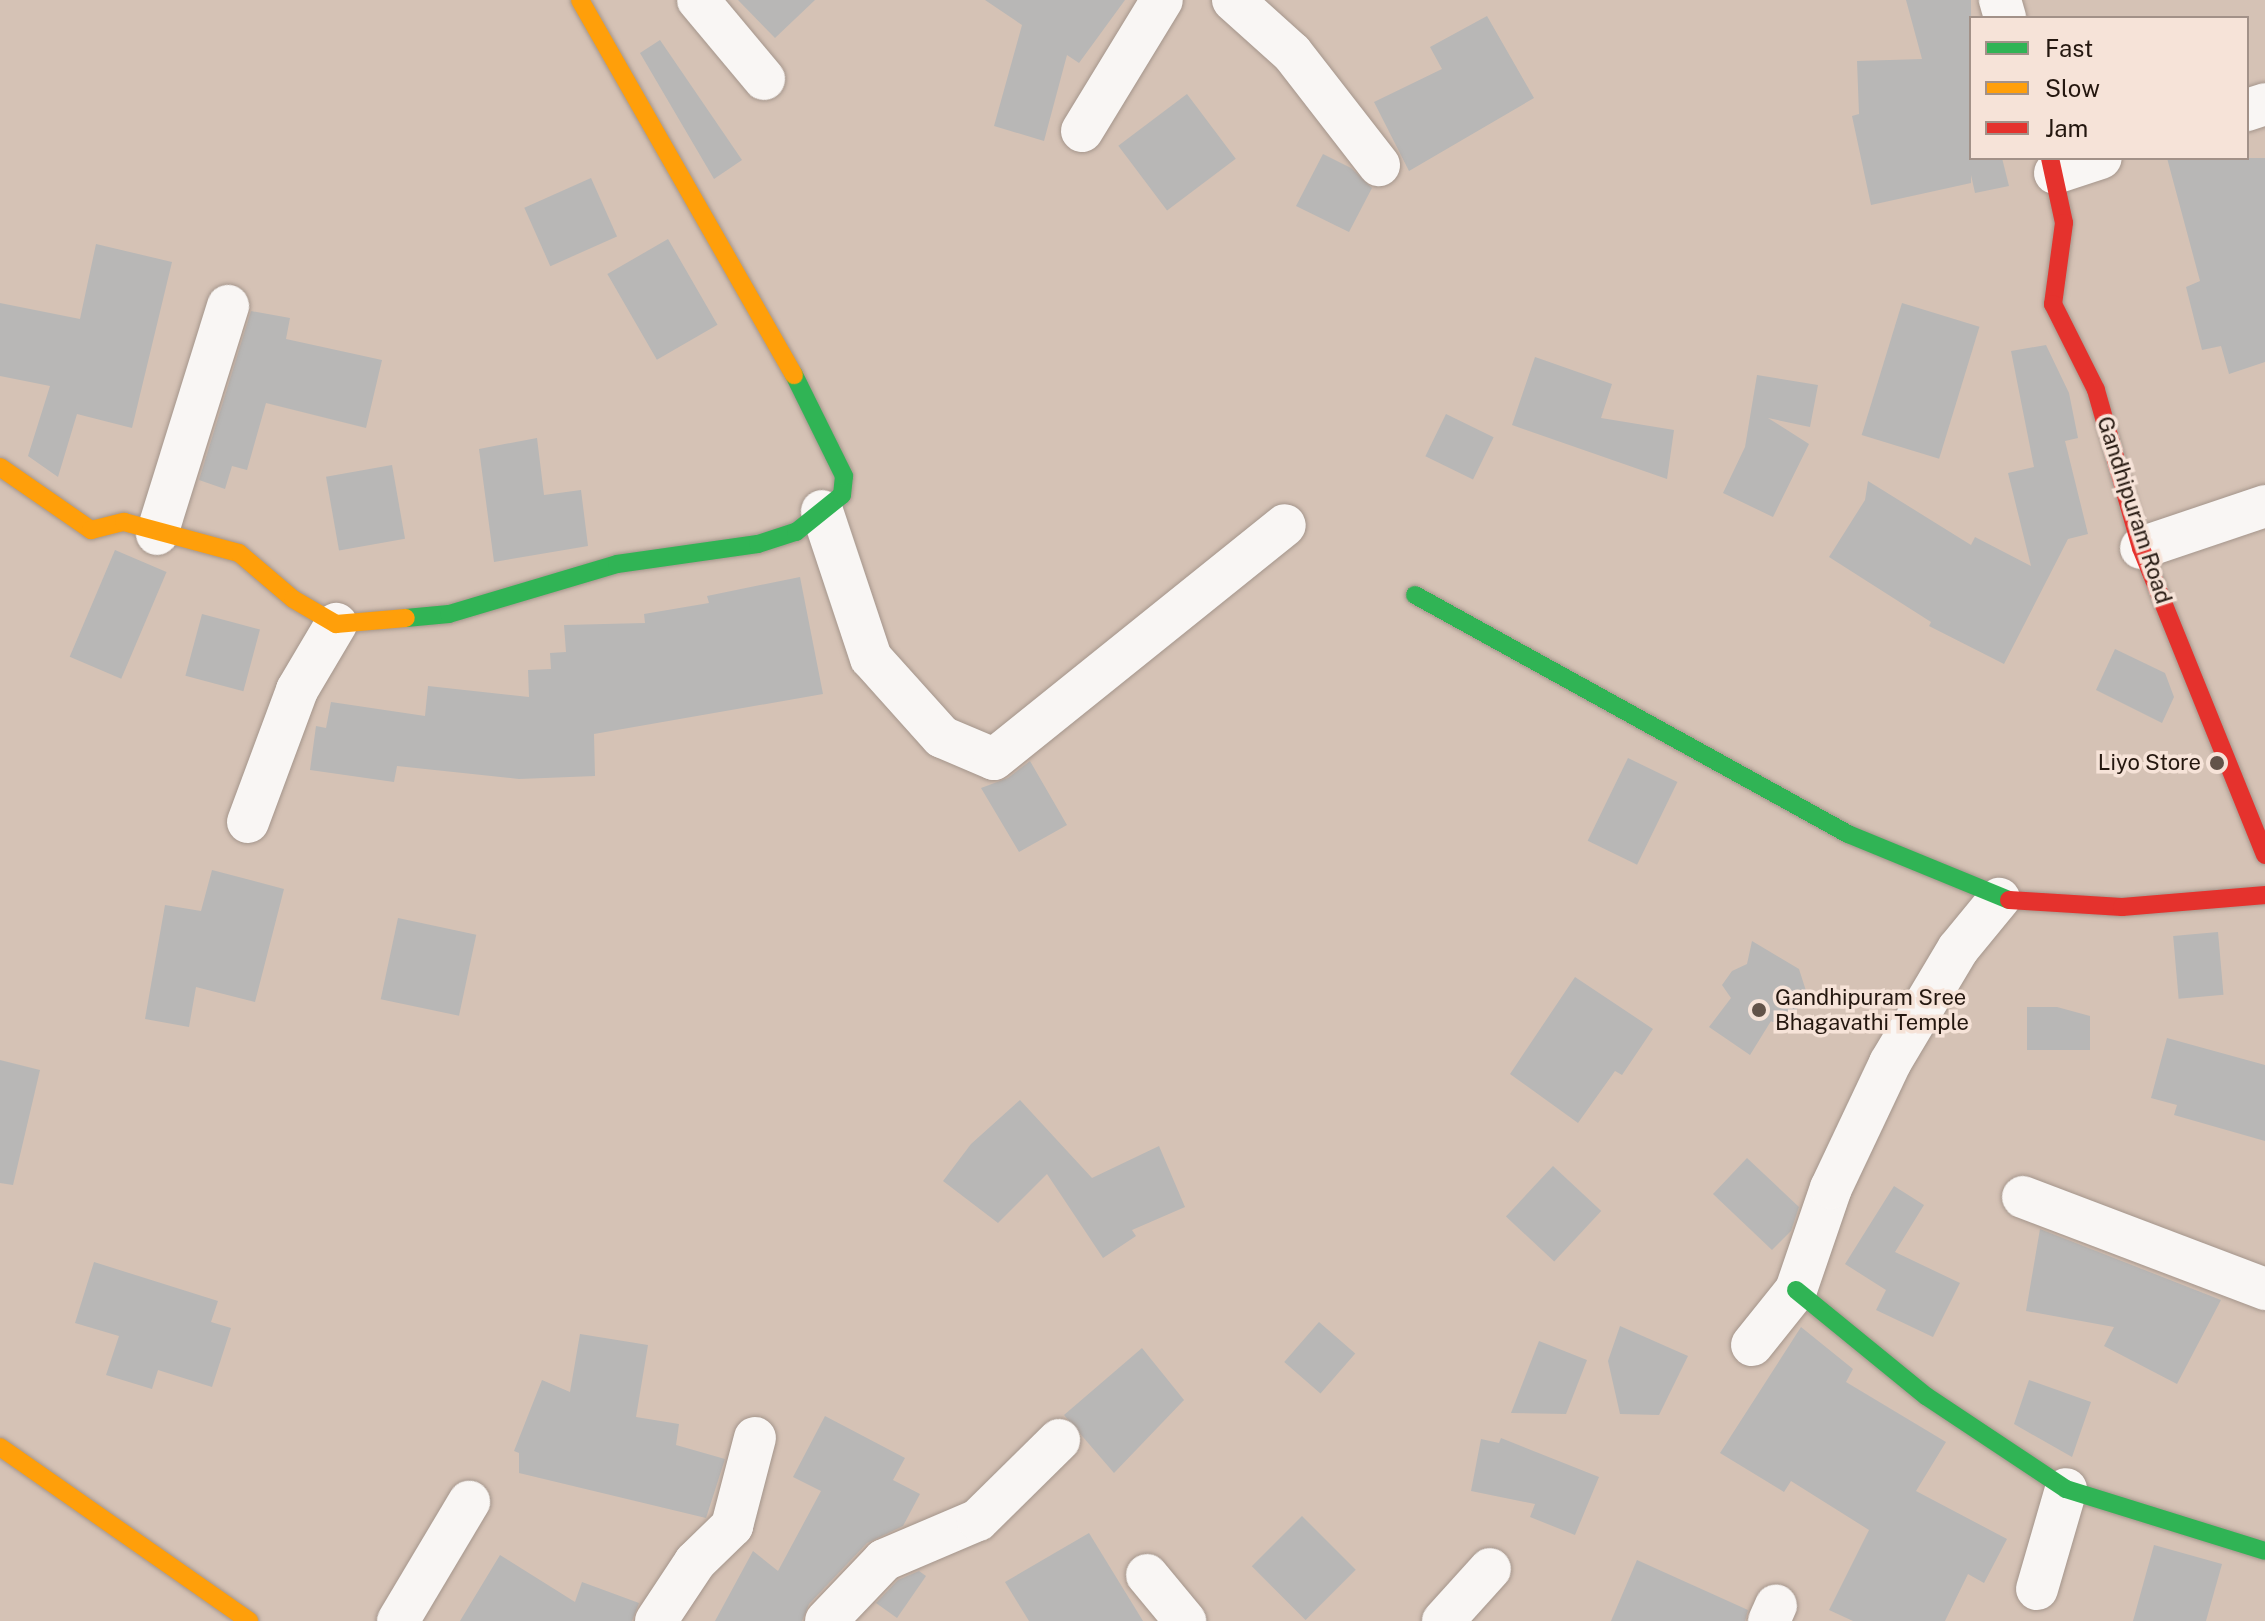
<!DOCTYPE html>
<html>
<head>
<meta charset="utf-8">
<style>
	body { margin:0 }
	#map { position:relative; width:2265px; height:1621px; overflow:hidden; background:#d5c2b5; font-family:"Public Sans",sans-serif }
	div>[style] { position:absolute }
	.building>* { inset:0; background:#b8b7b6; transform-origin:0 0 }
	.roads { filter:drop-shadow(0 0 2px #a4958b) drop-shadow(0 0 2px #a4958b) }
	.street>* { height:42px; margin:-21px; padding:0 21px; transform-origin:21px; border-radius:21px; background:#f9f6f4 }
	.fast>* { height:18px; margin:-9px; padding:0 9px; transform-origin:9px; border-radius:9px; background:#30b455 }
	.slow>* { height:18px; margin:-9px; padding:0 9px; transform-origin:9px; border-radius:9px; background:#ff9f0a }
	.jam>* { height:18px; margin:-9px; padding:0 9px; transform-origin:9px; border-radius:9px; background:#e5322d }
	.dots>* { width:22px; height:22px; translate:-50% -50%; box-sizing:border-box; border:4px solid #f6e3d8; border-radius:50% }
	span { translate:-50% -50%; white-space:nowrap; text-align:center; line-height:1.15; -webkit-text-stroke:7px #f6e3d8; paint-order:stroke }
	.street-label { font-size:22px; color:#24170f }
	.poi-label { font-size:22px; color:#24170f }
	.right { translate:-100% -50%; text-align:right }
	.left { translate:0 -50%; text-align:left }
	.legend { position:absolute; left:1969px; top:16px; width:280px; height:144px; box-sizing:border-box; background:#f6e3d8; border:2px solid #a29188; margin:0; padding:10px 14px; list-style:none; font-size:24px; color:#24170f }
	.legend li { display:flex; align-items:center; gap:16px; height:40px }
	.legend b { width:40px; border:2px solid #a29188 }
</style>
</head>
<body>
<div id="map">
	<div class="building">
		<i style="clip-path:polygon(738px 0,815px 0,775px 38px)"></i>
		<i style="clip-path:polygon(985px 0,1125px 0,1079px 63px,1067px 55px,1044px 141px,994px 126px,1022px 25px)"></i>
		<i style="clip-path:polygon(1906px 0,1971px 0,1971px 158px,2002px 158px,2009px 186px,1975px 193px,1971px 175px,1971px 183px,1871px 205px,1852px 116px,1859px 114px,1857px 61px,1922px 59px)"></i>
		<i style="clip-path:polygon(1487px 16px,1534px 98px,1409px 171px,1374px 102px,1442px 69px,1430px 47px)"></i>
		<i style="clip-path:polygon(660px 40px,742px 160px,714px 179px,640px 53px)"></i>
		<i style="left:1187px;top:94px;width:81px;height:86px;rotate:53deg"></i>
		<i style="clip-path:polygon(1323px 154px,1351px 168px,1372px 188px,1349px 232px,1296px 206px)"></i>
		<i style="clip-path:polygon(2167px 158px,2265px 158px,2265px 362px,2229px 374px,2221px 346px,2202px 350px,2186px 287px,2200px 281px)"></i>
		<i style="left:591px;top:178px;width:64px;height:73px;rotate:66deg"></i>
		<i style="left:668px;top:239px;width:99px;height:70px;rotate:60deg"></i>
		<i style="clip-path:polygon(96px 244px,172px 262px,132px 428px,77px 414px,58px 477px,28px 456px,50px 386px,0 376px,0 303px,80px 319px)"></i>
		<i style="left:1902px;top:303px;width:81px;height:138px;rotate:17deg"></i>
		<i style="clip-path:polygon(251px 311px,290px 318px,286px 339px,382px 360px,366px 428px,266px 403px,247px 470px,232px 466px,225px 489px,199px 480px)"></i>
		<i style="clip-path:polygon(2046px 345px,2069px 393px,2078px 438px,2065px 441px,2088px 534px,2068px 539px,2004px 664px,1929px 626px,1931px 622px,1829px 557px,1865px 500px,1868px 481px,1971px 545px,1975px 537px,2031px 566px,2008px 473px,2034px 467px,2011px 351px)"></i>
		<i style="clip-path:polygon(1535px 357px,1612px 384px,1601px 418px,1674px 430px,1667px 479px,1512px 425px)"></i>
		<i style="clip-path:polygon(1757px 375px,1818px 385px,1810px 427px,1768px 418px,1809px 444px,1773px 517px,1723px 493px,1745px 447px)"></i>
		<i style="left:1446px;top:414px;width:53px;height:47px;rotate:26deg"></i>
		<i style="clip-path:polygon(537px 438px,544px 495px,581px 490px,588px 546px,494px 562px,479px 449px)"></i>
		<i style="left:392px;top:465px;width:75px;height:67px;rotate:80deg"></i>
		<i style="left:115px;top:550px;width:56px;height:116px;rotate:23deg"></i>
		<i style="clip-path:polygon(800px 577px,823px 694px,594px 734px,595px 776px,519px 779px,397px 766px,394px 782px,310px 770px,316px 726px,326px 728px,331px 702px,425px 716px,428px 686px,529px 697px,528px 670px,551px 669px,550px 653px,566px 652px,564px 625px,645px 623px,644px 614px,709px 603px,707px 596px)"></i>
		<i style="left:202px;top:614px;width:60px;height:64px;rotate:15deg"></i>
		<i style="clip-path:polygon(2115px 649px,2165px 673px,2174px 697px,2162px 723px,2096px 690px)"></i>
		<i style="left:1628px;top:758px;width:55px;height:92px;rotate:26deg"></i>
		<i style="clip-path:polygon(1030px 761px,1067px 825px,1019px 852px,981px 788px,1008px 778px)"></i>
		<i style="clip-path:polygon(212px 870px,284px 889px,255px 1002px,196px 987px,189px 1027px,145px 1019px,165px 905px,201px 911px)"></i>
		<i style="left:398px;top:918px;width:80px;height:83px;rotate:12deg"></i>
		<i style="left:2218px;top:932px;width:63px;height:45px;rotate:85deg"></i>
		<i style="clip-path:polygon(1752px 941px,1799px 969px,1807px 994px,1784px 1030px,1771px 1021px,1750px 1055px,1709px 1027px,1731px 998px,1722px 985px,1732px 971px,1747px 964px)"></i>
		<i style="clip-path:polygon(1575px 977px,1653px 1029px,1622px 1075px,1615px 1071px,1578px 1123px,1510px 1074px)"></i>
		<i style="clip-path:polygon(2027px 1007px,2057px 1007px,2090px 1016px,2090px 1050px,2027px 1050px)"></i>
		<i style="clip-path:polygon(2167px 1038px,2265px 1065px,2265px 1141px,2174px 1115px,2177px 1105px,2151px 1098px)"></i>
		<i style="clip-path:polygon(0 1060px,40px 1070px,13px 1185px,0 1183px)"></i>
		<i style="clip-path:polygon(1020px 1100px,1092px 1178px,1159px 1146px,1185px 1207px,1132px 1230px,1136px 1236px,1103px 1258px,1047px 1174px,998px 1223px,943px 1181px,971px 1144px)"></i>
		<i style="clip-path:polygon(1747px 1158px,1799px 1207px,1791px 1231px,1772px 1250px,1713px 1194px)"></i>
		<i style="left:1553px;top:1166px;width:66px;height:69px;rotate:43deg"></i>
		<i style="clip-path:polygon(1894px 1186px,1924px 1205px,1895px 1252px,1960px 1283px,1933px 1337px,1876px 1310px,1886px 1290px,1845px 1264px)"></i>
		<i style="clip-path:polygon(2040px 1229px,2221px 1300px,2177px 1384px,2104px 1346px,2114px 1327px,2026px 1311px)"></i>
		<i style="clip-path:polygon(94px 1262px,218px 1301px,211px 1322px,231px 1328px,212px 1387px,158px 1370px,152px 1389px,106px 1375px,119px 1336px,75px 1323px)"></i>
		<i style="left:1319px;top:1322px;width:48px;height:53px;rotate:41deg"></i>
		<i style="clip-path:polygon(1620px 1326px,1688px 1356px,1659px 1415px,1620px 1414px,1608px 1361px)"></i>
		<i style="clip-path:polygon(1801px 1327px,1853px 1369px,1846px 1382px,1946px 1442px,1916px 1491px,2007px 1539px,1984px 1583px,1968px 1574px,1945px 1621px,1853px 1621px,1829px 1610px,1869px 1530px,1791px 1481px,1784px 1492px,1720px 1453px)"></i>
		<i style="clip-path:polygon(580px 1334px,648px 1345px,636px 1417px,679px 1424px,676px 1445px,725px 1459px,706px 1518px,519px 1473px,519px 1453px,514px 1451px,542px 1380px,570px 1392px)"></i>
		<i style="clip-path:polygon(1539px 1341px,1587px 1360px,1566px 1414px,1511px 1413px)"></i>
		<i style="clip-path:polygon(1142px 1348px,1184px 1400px,1114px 1473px,1064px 1415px)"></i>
		<i style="clip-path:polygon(2029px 1380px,2091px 1402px,2072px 1457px,2014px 1424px)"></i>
		<i style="clip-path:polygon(825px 1416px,905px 1458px,893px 1480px,920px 1494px,903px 1526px,867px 1543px,809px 1604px,802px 1621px,715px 1621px,753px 1551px,778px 1571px,821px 1491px,793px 1477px)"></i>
		<i style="clip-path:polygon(1501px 1438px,1599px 1477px,1575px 1535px,1530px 1517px,1535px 1504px,1471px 1491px,1481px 1439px,1499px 1443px)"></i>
		<i style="left:1302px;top:1516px;width:76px;height:71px;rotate:45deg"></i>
		<i style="clip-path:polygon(1089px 1533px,1143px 1621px,1029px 1621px,1005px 1582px)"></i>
		<i style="clip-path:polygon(2154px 1545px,2222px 1564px,2206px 1621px,2133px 1621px)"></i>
		<i style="clip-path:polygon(500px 1555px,575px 1602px,582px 1582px,639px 1603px,632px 1621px,460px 1621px)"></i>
		<i style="clip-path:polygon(1637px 1560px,1748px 1610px,1745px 1621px,1611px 1621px)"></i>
		<i style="clip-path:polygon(919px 1571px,926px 1576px,897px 1618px,876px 1603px,898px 1580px)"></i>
	</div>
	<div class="roads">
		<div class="street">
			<i style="left:698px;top:0;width:103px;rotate:50.1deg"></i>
			<i style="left:1233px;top:0;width:79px;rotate:41.9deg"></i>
			<i style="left:1292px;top:53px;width:142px;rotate:52.2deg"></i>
			<i style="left:2000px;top:0;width:19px;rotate:74deg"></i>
			<i style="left:2247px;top:110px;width:19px;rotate:-18deg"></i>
			<i style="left:1082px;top:131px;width:153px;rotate:-58.6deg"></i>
			<i style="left:2055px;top:173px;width:48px;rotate:-18.1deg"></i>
			<i style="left:822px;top:511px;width:155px;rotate:71.6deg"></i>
			<i style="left:871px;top:658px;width:106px;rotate:48.1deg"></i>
			<i style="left:942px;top:737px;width:56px;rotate:22.9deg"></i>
			<i style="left:994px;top:759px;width:373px;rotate:-38.8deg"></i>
			<i style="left:157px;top:534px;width:239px;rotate:-72.7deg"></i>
			<i style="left:2141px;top:548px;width:131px;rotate:-18.7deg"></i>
			<i style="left:248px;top:822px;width:141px;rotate:-69.6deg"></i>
			<i style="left:297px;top:690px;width:77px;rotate:-59.4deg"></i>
			<i style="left:2023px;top:1197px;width:259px;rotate:20.8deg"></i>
			<i style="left:1752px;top:1345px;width:70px;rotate:-51.3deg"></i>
			<i style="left:1796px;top:1290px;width:108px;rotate:-71.1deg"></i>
			<i style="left:1831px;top:1188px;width:138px;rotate:-64.7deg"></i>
			<i style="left:1890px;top:1063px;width:133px;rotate:-59.2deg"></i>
			<i style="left:1958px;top:949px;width:65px;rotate:-50.6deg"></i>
			<i style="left:1147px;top:1575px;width:60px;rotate:50.4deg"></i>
			<i style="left:2037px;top:1589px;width:104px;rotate:-73.8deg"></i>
			<i style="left:398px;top:1621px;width:139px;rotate:-59.2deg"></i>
			<i style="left:656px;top:1621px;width:71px;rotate:-56.5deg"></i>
			<i style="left:695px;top:1562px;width:52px;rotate:-44.2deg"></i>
			<i style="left:732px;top:1526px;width:91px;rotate:-75.4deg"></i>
			<i style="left:826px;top:1621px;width:84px;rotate:-46.4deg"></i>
			<i style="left:884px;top:1560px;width:102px;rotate:-23.1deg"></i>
			<i style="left:978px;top:1520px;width:114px;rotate:-44.6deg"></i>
			<i style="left:1443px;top:1621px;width:70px;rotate:-47.9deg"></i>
			<i style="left:1769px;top:1621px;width:17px;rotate:-66deg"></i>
		</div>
		<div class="fast">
			<i style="left:1415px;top:595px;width:495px;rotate:28.9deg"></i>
			<i style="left:1848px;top:834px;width:174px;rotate:22.3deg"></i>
			<i style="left:406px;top:618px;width:43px;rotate:-5.3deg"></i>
			<i style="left:449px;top:614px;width:175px;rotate:-16.6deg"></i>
			<i style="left:617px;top:564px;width:142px;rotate:-8.1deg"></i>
			<i style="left:758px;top:544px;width:40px;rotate:-18deg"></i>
			<i style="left:796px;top:532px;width:59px;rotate:-38.8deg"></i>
			<i style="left:842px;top:495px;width:19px;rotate:-84deg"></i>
			<i style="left:844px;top:476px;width:113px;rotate:-116.3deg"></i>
			<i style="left:1796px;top:1290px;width:168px;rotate:39.2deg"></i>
			<i style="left:1926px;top:1396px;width:168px;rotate:33.6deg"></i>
			<i style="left:2066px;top:1489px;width:208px;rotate:17.3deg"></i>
		</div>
		<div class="slow">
			<i style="left:580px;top:0;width:432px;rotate:60.3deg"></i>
			<i style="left:0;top:467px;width:111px;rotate:34.7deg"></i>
			<i style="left:91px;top:530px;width:34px;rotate:-14deg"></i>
			<i style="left:124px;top:522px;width:119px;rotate:15.1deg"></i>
			<i style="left:239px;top:553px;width:71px;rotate:40.4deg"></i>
			<i style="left:293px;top:599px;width:50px;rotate:30.2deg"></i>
			<i style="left:336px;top:624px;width:70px;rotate:-4.9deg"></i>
			<i style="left:0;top:1447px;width:304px;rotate:34.9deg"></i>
		</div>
		<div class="jam">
			<i style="left:2050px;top:158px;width:66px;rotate:77.8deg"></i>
			<i style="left:2064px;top:223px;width:82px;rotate:97.7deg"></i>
			<i style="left:2053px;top:304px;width:96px;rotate:63.4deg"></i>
			<i style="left:2096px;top:390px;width:164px;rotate:74.1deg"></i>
			<i style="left:2141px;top:548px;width:331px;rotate:68deg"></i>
			<i style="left:2009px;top:900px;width:113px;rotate:3.5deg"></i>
			<i style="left:2122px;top:907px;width:144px;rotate:-4.8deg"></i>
		</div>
	</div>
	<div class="dots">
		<i style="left:2217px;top:763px;background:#625349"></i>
		<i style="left:1759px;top:1010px;background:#625349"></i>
	</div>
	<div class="street-label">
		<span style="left:2134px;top:510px;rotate:72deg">Gandhipuram Road</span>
	</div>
	<div class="poi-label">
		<span class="right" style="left:2201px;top:763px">Liyo Store</span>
		<span class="left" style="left:1775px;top:1010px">Gandhipuram Sree<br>Bhagavathi Temple</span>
	</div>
	<ul class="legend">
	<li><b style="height:10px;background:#30b455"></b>Fast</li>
	<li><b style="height:10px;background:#ff9f0a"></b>Slow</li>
	<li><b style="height:10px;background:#e5322d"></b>Jam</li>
	</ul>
</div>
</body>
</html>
